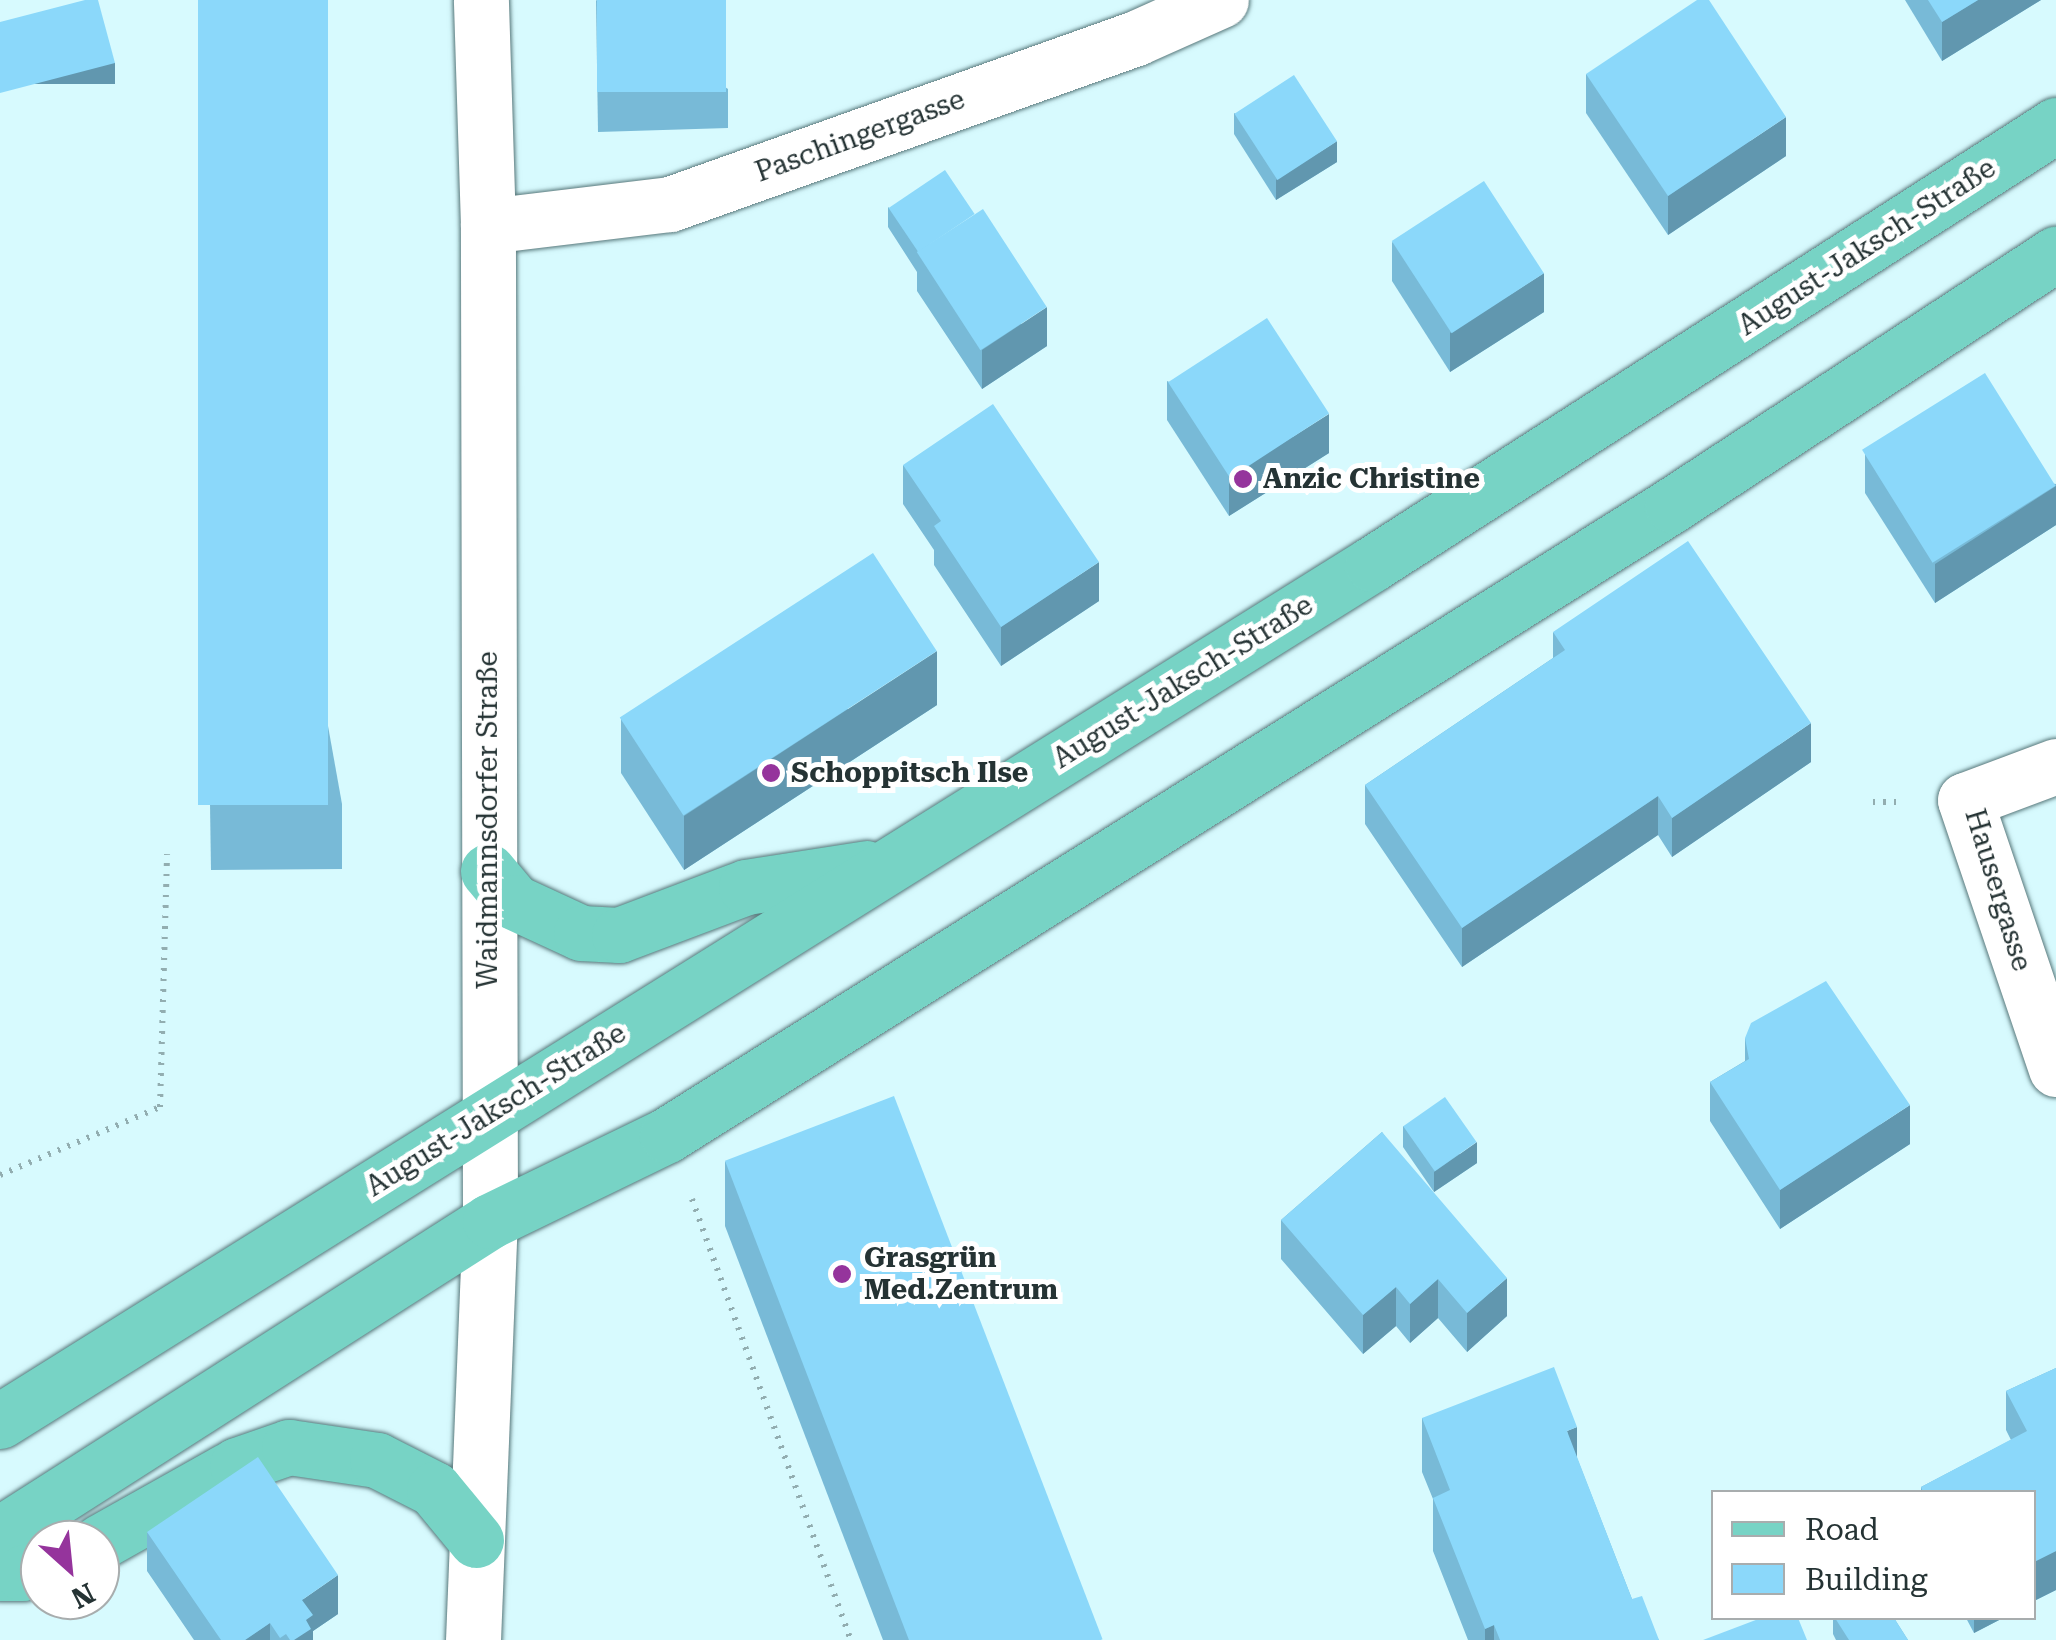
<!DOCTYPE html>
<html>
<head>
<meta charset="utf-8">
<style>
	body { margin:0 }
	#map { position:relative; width:2056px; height:1640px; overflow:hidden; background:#d7fafe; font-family:"Roboto Serif",serif }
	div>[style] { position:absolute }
	.path>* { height:6px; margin-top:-3px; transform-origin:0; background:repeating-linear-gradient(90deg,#92adb0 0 2.5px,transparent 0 10.5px) }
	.roads { filter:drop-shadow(0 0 2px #58787b) drop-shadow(0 0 2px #58787b) }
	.minor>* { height:55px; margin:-27.5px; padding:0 27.5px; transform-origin:27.5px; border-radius:27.5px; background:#fff }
	.major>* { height:55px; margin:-27.5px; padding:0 27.5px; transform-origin:27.5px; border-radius:27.5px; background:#77d3c5 }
	.wall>* { inset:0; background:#78bad7 }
	.shaded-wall>* { inset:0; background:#6197af; transform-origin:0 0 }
	.building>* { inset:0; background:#8bd8fa; transform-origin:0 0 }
	.dots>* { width:28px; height:28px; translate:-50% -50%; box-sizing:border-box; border:5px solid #fff; border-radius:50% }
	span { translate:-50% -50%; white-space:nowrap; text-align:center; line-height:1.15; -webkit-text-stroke:10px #fff; paint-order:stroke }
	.street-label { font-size:28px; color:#253334 }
	.poi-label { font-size:28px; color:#253334; font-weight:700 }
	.left { translate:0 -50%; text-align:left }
	.legend { position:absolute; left:1711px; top:1490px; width:325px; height:130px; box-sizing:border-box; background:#fff; border:2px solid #a8adae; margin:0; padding:12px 18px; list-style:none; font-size:30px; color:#253334 }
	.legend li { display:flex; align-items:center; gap:20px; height:50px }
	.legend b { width:50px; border:2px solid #a8adae }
	.north { position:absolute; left:20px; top:1520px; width:100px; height:100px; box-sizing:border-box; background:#fff; border:2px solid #a8adae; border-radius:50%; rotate:153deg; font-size:28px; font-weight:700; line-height:40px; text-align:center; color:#253334 }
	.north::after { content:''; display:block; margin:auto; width:35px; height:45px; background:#95349c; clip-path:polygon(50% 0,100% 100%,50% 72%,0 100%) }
</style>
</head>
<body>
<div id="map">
	<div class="path">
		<i style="left:1873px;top:802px;width:24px"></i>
		<i style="left:0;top:1175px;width:174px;rotate:-23deg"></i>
		<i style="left:160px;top:1107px;width:253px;rotate:-88.4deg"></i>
		<i style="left:692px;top:1199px;width:469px;rotate:70.2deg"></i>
	</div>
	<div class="roads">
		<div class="minor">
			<i style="left:488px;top:226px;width:183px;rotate:-6.9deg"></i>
			<i style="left:670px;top:204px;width:495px;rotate:-19.6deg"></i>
			<i style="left:1136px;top:38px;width:93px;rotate:-24.1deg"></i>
			<i style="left:2056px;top:766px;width:97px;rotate:159.5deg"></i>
			<i style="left:1965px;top:800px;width:284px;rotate:71.3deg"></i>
			<i style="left:473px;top:1640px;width:419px;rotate:-87.7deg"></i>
			<i style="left:490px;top:1221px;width:995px;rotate:-90.12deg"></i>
			<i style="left:488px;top:226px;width:226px;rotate:-91.8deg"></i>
		</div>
		<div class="major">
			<i style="left:488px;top:871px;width:40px;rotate:50deg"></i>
			<i style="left:514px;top:902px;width:74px;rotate:24.8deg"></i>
			<i style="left:581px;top:933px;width:38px;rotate:3deg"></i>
			<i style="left:619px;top:935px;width:136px;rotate:-20.7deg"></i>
			<i style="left:746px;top:887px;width:122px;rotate:-8.9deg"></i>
			<i style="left:0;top:1421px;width:1618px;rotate:-31.99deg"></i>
			<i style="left:1372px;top:564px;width:813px;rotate:-32.69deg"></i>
			<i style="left:0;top:1534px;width:581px;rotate:-32.57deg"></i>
			<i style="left:490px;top:1221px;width:197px;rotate:-25.9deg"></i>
			<i style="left:667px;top:1135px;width:1186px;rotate:-32.08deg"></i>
			<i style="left:1672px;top:505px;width:459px;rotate:-33.2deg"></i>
			<i style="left:100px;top:1542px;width:157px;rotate:-29.3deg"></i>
			<i style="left:237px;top:1465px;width:55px;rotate:-19.1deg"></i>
			<i style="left:289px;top:1447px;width:89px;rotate:8.4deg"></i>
			<i style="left:377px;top:1460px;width:64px;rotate:27deg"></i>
			<i style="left:434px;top:1489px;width:66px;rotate:50.5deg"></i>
			<i style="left:0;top:1573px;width:22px"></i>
			<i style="left:22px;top:1573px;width:19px;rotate:-18deg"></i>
		</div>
	</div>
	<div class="wall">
		<i style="clip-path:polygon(198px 0,342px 804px,342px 869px,211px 870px)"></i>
		<i style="clip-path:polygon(596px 0,728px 89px,728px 128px,598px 132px)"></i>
		<i style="clip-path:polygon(1905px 0,2041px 0,1942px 61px)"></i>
		<i style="clip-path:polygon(1586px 74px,1786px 156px,1668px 235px,1586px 113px)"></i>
		<i style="clip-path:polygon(1234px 113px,1337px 162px,1276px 200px,1234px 134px)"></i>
		<i style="clip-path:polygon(888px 207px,1047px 346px,982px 389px,917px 291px,917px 272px,888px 227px)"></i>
		<i style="clip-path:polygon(1392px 242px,1544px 312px,1450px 372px,1392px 281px)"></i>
		<i style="clip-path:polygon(1167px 381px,1329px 453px,1229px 516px,1167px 420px)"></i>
		<i style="clip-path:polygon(1865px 454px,2056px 484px,2056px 525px,1935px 603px,1865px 493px)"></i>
		<i style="clip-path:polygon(903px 465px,1099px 601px,1001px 666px,934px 565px,934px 550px,903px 504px)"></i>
		<i style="clip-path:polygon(1553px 632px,1811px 762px,1672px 857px,1658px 835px,1462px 967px,1365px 824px,1365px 785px,1553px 658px)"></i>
		<i style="clip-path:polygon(937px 705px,684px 870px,621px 773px,621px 719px)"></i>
		<i style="clip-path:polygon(1745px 1038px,1910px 1144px,1780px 1229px,1710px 1121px,1710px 1082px,1745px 1061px)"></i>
		<i style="clip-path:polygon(1403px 1126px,1477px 1163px,1434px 1192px,1403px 1147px)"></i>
		<i style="clip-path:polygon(1382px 1132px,1507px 1316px,1467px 1352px,1438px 1318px,1410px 1343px,1396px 1326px,1363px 1354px,1281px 1259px,1281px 1220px)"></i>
		<i style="clip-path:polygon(725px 1161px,1101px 1640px,883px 1640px,725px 1226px)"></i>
		<i style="clip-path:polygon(2056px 1368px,2056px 1590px,2034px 1601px,2034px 1492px,1921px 1492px,1921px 1487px,2011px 1440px,2006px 1430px,2006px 1391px)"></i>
		<i style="clip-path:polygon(1422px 1418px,1577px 1458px,1632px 1599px,1659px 1640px,1468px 1640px,1433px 1551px,1433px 1499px,1422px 1472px)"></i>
		<i style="clip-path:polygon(147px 1532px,338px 1614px,313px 1631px,313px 1640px,194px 1640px,147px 1571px)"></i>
		<i style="clip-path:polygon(1833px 1618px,1894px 1618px,1908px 1640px,1836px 1640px,1833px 1634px)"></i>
		<i style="clip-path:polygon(1966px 1618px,2003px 1618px,1974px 1633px)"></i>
	</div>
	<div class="shaded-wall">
		<i style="clip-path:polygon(1978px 0,2041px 0,1942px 61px,1942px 22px)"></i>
		<i style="left:115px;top:63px;width:21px;height:119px;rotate:90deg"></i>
		<i style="clip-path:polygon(1786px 117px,1786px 156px,1668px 235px,1668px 196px)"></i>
		<i style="clip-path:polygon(1337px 141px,1337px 162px,1276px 200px,1276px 180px)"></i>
		<i style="clip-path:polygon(1544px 273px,1544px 312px,1450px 372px,1450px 333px)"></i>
		<i style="clip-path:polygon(1047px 307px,1047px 346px,982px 389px,982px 350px)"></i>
		<i style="clip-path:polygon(1329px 414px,1329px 453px,1229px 516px,1229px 477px)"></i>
		<i style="clip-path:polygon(2056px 486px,2056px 525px,1935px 603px,1935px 564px)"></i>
		<i style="clip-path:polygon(1099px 562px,1099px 601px,1001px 666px,1001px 627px)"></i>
		<i style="clip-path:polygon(937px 651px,937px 705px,684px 870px,684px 816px)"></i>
		<i style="clip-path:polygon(1811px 723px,1811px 762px,1672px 857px,1672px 818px)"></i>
		<i style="clip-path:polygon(1658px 796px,1658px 835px,1462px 967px,1462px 928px)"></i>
		<i style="clip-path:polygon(1910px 1105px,1910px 1144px,1780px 1229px,1780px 1190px)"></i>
		<i style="clip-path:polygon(1477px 1142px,1477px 1163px,1434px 1192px,1434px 1172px)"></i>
		<i style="clip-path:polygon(1507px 1278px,1507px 1316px,1467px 1352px,1467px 1313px)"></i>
		<i style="clip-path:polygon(1438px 1279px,1438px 1318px,1410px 1343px,1410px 1304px)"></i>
		<i style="clip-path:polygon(1396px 1287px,1396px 1326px,1363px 1354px,1363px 1315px)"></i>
		<i style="clip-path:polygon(1577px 1427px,1577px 1481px,1567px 1431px)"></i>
		<i style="clip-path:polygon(2056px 1551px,2056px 1590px,2034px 1601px,2034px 1562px)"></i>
		<i style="clip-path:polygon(338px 1575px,338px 1614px,313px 1631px,313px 1640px,294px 1640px,302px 1600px)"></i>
		<i style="clip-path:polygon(1974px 1618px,2003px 1618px,1974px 1633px)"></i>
		<i style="clip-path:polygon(270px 1623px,270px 1640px,245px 1640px)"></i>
		<i style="clip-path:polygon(1494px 1625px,1494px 1640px,1485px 1640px,1485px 1629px)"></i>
	</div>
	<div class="building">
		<i style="clip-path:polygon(85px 0,98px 0,115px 63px,0 93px,0 22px)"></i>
		<i style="left:198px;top:0;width:130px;height:805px"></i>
		<i style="left:597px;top:0;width:129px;height:92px"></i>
		<i style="clip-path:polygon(1697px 0,1709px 0,1786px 117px,1668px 196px,1586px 74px)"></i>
		<i style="clip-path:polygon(1928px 0,1978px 0,1942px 22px)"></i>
		<i style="left:1294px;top:75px;width:79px;height:71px;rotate:57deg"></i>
		<i style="left:945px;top:170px;width:53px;height:68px;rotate:56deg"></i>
		<i style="left:1484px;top:181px;width:110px;height:110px;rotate:57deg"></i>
		<i style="left:983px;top:209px;width:117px;height:79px;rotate:57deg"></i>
		<i style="left:1267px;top:318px;width:114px;height:118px;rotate:57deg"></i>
		<i style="left:1985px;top:373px;width:133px;height:145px;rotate:58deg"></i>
		<i style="clip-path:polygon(993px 404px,1099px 562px,1001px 627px,934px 526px,941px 521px,903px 465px)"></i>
		<i style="clip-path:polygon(1688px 541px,1811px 723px,1672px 818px,1658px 796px,1462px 928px,1365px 785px,1565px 650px,1553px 632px)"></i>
		<i style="left:873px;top:553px;width:117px;height:302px;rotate:57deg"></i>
		<i style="clip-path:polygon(1826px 981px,1910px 1105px,1780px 1190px,1710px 1082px,1749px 1059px,1745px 1038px,1751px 1023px)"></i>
		<i style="left:894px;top:1096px;width:582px;height:181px;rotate:69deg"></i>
		<i style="left:1445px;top:1097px;width:55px;height:51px;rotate:55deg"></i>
		<i style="clip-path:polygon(1382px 1132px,1507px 1278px,1467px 1313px,1438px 1279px,1410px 1304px,1396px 1287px,1363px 1315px,1281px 1220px)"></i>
		<i style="clip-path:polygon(1554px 1367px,1577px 1427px,1567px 1431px,1632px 1599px,1642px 1596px,1659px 1640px,1500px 1640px,1494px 1625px,1485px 1629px,1433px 1498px,1450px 1490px,1422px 1418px)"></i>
		<i style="clip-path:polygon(2056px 1368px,2056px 1551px,2034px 1562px,2034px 1492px,1923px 1492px,1921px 1487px,2027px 1431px,2006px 1391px)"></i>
		<i style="clip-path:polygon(258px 1457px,338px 1575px,302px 1600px,313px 1615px,306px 1620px,311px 1629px,294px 1640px,290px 1640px,286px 1634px,280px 1638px,270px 1623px,245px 1640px,221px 1640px,147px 1532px)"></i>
		<i style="clip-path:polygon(1761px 1618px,1798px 1618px,1807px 1640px,1703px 1640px)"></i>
		<i style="clip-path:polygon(1835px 1618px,1894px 1618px,1908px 1640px,1849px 1640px)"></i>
	</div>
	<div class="dots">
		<i style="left:1243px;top:479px;background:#95349c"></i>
		<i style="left:771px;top:773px;background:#95349c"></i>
		<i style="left:842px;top:1274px;background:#95349c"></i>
	</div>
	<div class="street-label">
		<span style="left:860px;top:136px;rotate:-20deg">Paschingergasse</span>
		<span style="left:1867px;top:247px;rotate:-33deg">August-Jaksch-Straße</span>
		<span style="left:1183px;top:682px;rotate:-32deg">August-Jaksch-Straße</span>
		<span style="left:488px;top:820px;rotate:-90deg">Waidmannsdorfer Straße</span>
		<span style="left:1998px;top:890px;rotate:73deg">Hausergasse</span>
		<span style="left:496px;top:1110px;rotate:-32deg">August-Jaksch-Straße</span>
	</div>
	<div class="poi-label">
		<span class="left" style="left:1263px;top:479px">Anzic Christine</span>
		<span class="left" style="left:791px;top:773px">Schoppitsch Ilse</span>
		<span class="left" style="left:864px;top:1274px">Grasgrün<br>Med.Zentrum</span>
	</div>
	<ul class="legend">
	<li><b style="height:12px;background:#77d3c5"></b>Road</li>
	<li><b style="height:28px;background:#8bd8fa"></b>Building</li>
	</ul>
	<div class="north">N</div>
</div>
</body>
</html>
